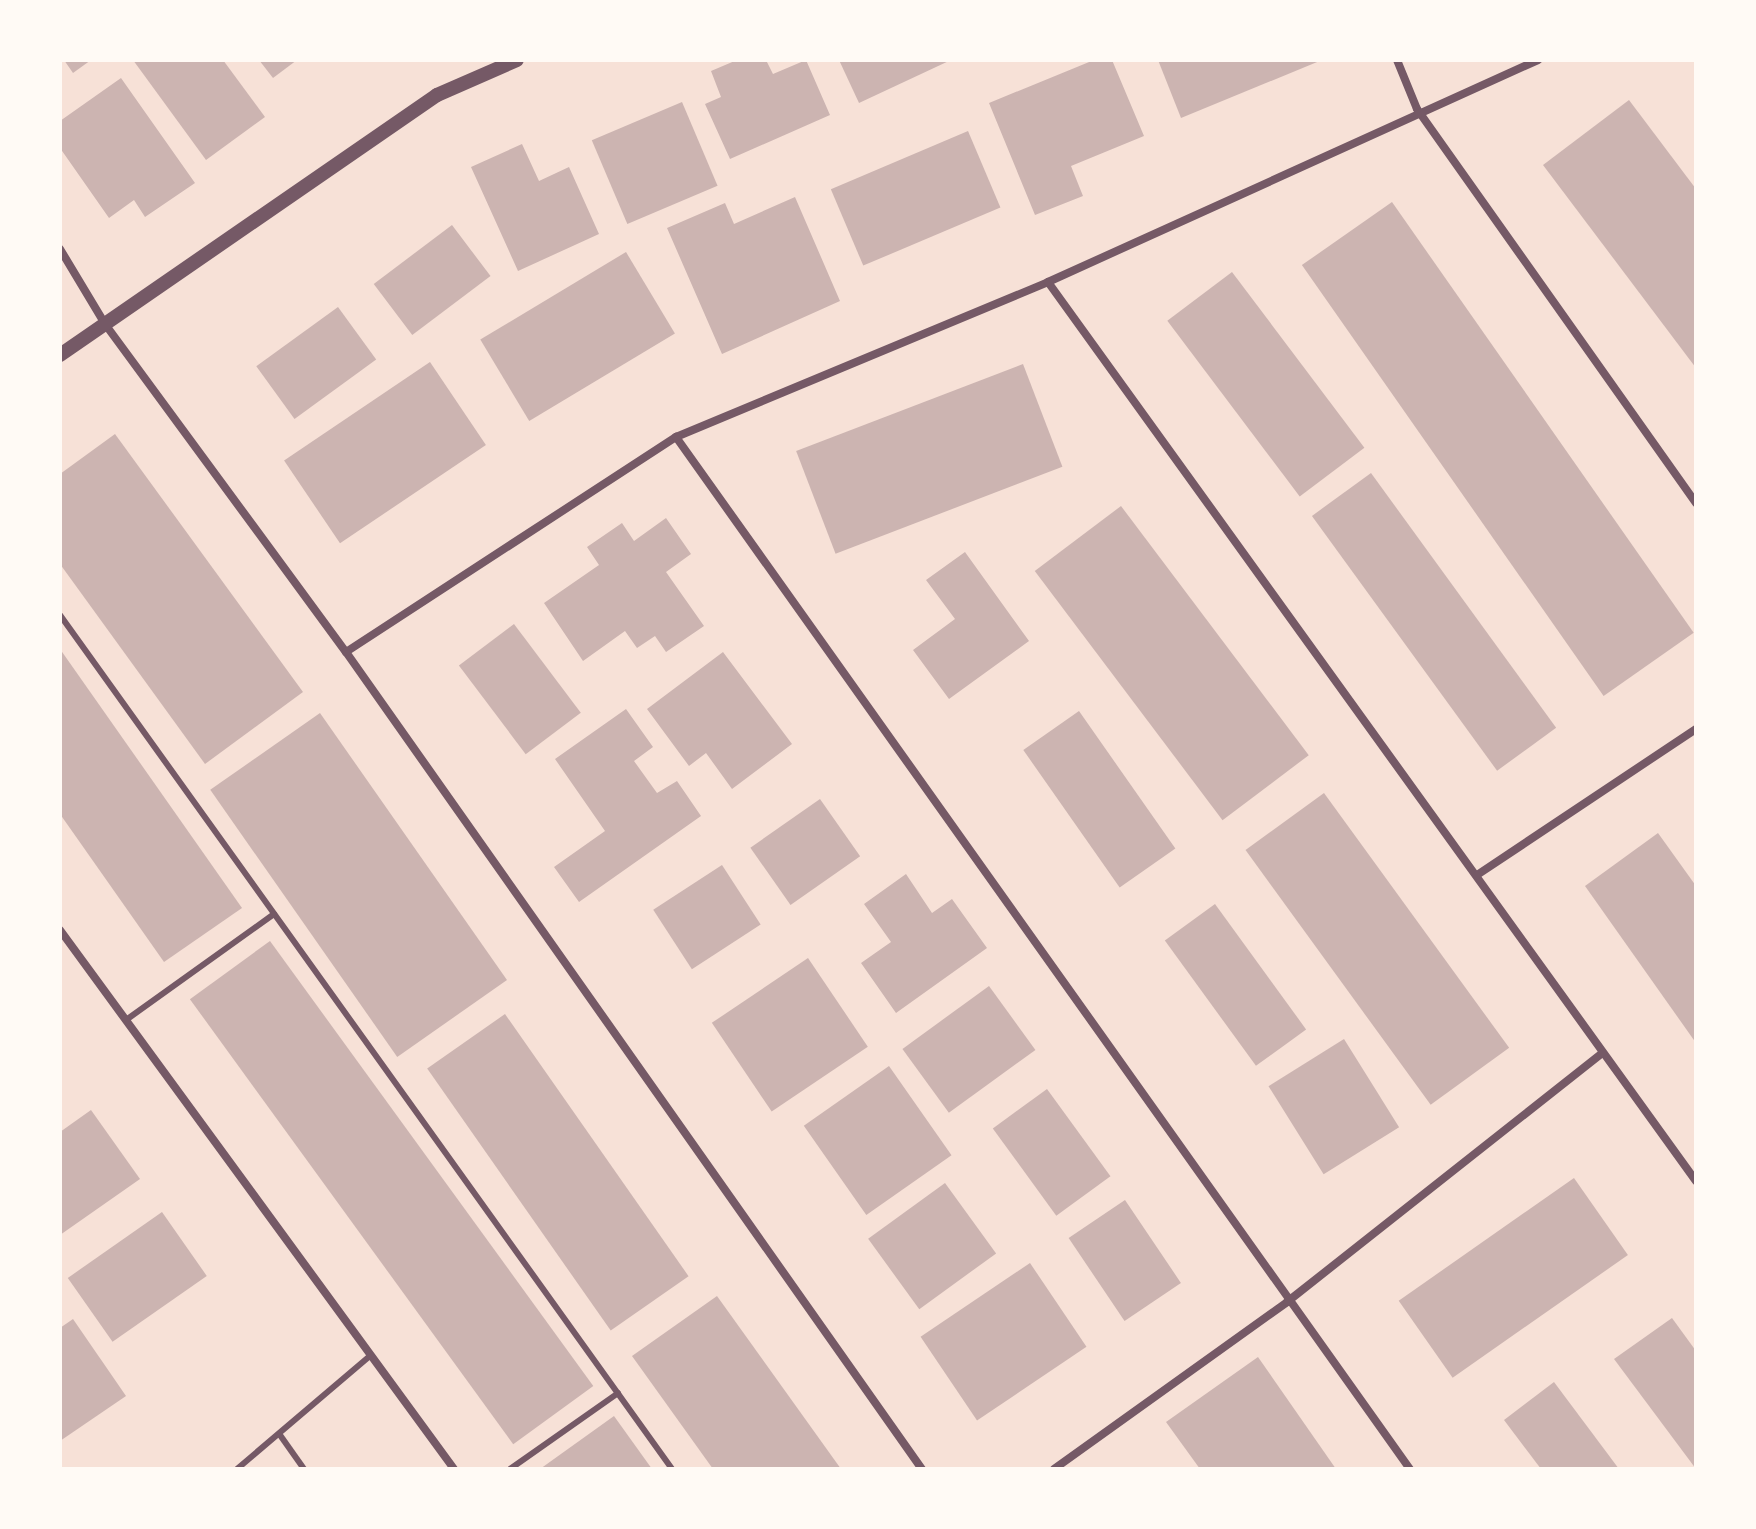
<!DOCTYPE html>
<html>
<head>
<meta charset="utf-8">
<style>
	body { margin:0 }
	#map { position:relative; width:1756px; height:1529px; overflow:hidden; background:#f7e1d7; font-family:Karla,sans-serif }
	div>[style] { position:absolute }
	.building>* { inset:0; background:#ccb4b1; transform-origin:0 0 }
	.service>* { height:6px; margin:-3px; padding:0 3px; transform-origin:3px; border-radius:3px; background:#755966 }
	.minor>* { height:8px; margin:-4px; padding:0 4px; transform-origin:4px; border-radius:4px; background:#755966 }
	.tertiary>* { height:14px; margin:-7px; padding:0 7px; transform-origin:7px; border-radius:7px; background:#755966 }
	span { translate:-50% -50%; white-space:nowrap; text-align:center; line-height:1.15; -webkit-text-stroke:8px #fffaf5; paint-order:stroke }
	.frame { position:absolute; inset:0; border:62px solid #fffaf5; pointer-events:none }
</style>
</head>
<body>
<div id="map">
	<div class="building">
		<i style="clip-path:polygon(64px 60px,91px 60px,73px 73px)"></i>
		<i style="clip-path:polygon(133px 60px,223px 60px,265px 117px,206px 160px)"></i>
		<i style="clip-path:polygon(259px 60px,297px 60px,273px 78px)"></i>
		<i style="clip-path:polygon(737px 60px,766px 60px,773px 74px,806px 60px,830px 115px,730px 159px,705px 104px,721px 97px,711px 71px)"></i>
		<i style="clip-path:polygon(839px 60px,951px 60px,859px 103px)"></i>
		<i style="clip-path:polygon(1094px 60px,1112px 60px,1144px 136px,1071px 166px,1083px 196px,1035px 215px,989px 103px)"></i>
		<i style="clip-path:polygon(1158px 60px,1322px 60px,1181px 118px)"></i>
		<i style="clip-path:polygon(121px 78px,195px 183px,145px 217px,134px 200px,109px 218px,60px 148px,60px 121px)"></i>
		<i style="clip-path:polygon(1629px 100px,1696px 189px,1696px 368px,1543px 165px)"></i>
		<i style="left:682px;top:102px;width:91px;height:98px;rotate:67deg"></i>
		<i style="left:968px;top:131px;width:83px;height:149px;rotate:67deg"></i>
		<i style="clip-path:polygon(522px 144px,539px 181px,569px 167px,599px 234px,518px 271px,471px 167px)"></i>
		<i style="clip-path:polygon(795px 197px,840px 301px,722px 354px,667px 228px,725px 203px,734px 224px)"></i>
		<i style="left:1392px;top:202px;width:526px;height:110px;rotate:55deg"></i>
		<i style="left:452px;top:225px;width:64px;height:98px;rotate:53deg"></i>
		<i style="left:626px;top:252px;width:95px;height:170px;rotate:59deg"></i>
		<i style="left:1232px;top:272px;width:220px;height:81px;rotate:53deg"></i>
		<i style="left:338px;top:307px;width:65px;height:101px;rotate:54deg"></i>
		<i style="left:430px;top:362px;width:100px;height:176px;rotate:56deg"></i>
		<i style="left:1023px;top:364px;width:110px;height:243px;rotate:69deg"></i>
		<i style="clip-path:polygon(115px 434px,303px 692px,205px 764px,60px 564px,60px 474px)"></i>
		<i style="left:1371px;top:473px;width:315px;height:73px;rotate:54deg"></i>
		<i style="left:1121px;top:506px;width:312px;height:108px;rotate:53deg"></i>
		<i style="clip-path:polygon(666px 518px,691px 554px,666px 572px,704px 626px,666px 652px,655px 636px,637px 648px,625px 631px,583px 661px,544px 603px,599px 565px,587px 547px,622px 523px,634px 541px)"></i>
		<i style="clip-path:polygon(965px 552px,1029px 641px,949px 699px,913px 650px,955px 619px,926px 580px)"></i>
		<i style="left:514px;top:624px;width:111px;height:69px;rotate:53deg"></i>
		<i style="clip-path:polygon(60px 649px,242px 908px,164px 962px,60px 814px)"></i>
		<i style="clip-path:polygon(723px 652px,792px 744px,732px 789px,706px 753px,689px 766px,647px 709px)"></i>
		<i style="clip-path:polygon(626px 709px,653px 747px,634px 761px,657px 793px,677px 781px,701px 816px,579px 902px,554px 867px,605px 831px,555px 759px)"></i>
		<i style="left:1079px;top:711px;width:168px;height:68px;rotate:55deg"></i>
		<i style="left:320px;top:713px;width:326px;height:134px;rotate:55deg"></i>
		<i style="left:1324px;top:793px;width:315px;height:97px;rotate:54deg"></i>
		<i style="left:820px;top:799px;width:70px;height:85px;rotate:55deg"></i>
		<i style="clip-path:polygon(1658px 833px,1696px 886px,1696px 1043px,1585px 886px)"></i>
		<i style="left:722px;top:865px;width:71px;height:82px;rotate:57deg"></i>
		<i style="clip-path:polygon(906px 874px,932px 913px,952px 899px,987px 948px,896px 1013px,861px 963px,891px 942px,864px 904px)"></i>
		<i style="left:1215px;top:904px;width:155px;height:62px;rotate:54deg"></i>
		<i style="left:270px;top:941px;width:550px;height:99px;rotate:54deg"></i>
		<i style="left:808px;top:958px;width:107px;height:116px;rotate:56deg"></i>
		<i style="left:989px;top:986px;width:79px;height:107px;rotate:54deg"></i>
		<i style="left:505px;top:1014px;width:320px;height:95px;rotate:55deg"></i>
		<i style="left:1344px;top:1039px;width:104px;height:89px;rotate:58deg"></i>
		<i style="left:889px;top:1066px;width:109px;height:104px;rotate:55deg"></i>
		<i style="left:1047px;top:1089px;width:108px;height:67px;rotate:54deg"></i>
		<i style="clip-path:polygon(91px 1110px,140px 1179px,60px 1235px,60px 1132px)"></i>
		<i style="left:1574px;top:1178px;width:94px;height:214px;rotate:55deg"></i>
		<i style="left:945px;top:1183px;width:87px;height:95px;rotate:54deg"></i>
		<i style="left:1125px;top:1200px;width:100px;height:68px;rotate:56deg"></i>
		<i style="left:162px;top:1212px;width:78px;height:115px;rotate:55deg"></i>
		<i style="left:1030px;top:1263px;width:101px;height:132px;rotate:56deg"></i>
		<i style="clip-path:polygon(717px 1296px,841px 1469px,713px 1469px,632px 1356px)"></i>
		<i style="clip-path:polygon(1672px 1318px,1696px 1351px,1696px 1469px,1614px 1359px)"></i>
		<i style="clip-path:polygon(73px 1319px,126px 1396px,60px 1441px,60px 1328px)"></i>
		<i style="clip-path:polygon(1258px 1357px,1336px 1469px,1200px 1469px,1166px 1422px)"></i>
		<i style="clip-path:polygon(1554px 1382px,1619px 1469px,1541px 1469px,1504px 1420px)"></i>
		<i style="clip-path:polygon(614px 1416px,652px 1469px,540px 1469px)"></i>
	</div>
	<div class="service">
		<i style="left:60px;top:615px;width:1051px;rotate:54.37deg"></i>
		<i style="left:126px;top:1020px;width:182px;rotate:-35.6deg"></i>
		<i style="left:280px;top:1435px;width:42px;rotate:54.8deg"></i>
		<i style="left:237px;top:1469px;width:176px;rotate:-40.4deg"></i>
		<i style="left:510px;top:1469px;width:132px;rotate:-35.1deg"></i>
	</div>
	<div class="minor">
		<i style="left:1397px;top:60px;width:53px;rotate:67.8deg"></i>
		<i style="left:1417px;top:109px;width:483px;rotate:54.7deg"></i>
		<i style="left:60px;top:249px;width:87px;rotate:59deg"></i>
		<i style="left:105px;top:324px;width:407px;rotate:53.7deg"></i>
		<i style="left:346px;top:652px;width:1000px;rotate:54.82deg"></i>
		<i style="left:1048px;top:282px;width:1108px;rotate:54.22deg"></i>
		<i style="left:676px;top:437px;width:1266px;rotate:54.58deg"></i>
		<i style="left:346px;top:652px;width:394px;rotate:-33.1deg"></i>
		<i style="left:676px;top:437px;width:403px;rotate:-22.6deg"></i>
		<i style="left:1048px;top:282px;width:538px;rotate:-24.37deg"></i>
		<i style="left:1477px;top:875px;width:263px;rotate:-33.7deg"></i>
		<i style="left:60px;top:930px;width:668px;rotate:53.83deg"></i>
		<i style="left:1054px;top:1469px;width:287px;rotate:-35.6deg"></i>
		<i style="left:1287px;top:1302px;width:402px;rotate:-38.3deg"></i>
	</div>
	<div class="tertiary">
		<i style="left:60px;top:355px;width:458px;rotate:-34.6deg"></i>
		<i style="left:437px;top:95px;width:87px;rotate:-23.6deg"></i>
	</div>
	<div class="frame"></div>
</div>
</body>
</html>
